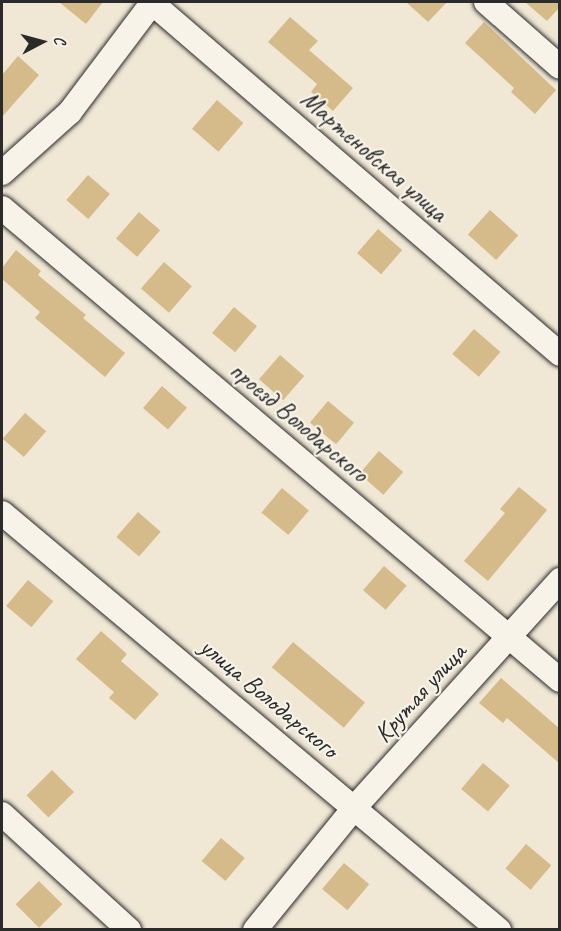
<!DOCTYPE html>
<html>
<head>
<meta charset="utf-8">
<style>
	body { margin:0 }
	#map { position:relative; width:561px; height:931px; overflow:hidden; background:#f0e8d5; font-family:Caveat,sans-serif }
	div>[style] { position:absolute }
	.building>* { inset:0; background:#d5ba8a; transform-origin:0 0 }
	.roads { filter:drop-shadow(0 0 2px #2b2b2b) drop-shadow(0 0 2px #2b2b2b) }
	.street>* { height:24px; margin:-12px; padding:0 12px; transform-origin:12px; border-radius:12px; background:#f7f3e8 }
	span { translate:-50% -50%; white-space:nowrap; text-align:center; line-height:1.15; -webkit-text-stroke:4.5px #f7f3e8; paint-order:stroke }
	.street-label { font-size:26px; color:#2b2b2b }
	.frame { position:absolute; inset:0; border:3px solid #2b2b2b; pointer-events:none }
	.north { position:absolute; left:12px; top:12px; width:60px; height:60px; -webkit-text-stroke:4px #f7f3e8; paint-order:stroke; rotate:84deg; font-size:16px; font-weight:700; line-height:24px; text-align:center; color:#2b2b2b }
	.north::after { content:''; display:block; margin:auto; width:21px; height:27px; background:#2b2b2b; clip-path:polygon(50% 0,100% 100%,50% 72%,0 100%) }
</style>
</head>
<body>
<div id="map">
	<div class="building">
		<i style="clip-path:polygon(59px 2px,103px 2px,86px 24px)"></i>
		<i style="clip-path:polygon(406px 2px,447px 2px,428px 22px)"></i>
		<i style="clip-path:polygon(525px 2px,560px 2px,560px 7px,547px 21px)"></i>
		<i style="clip-path:polygon(290px 17px,318px 41px,309px 50px,353px 88px,333px 111px,311px 92px,317px 84px,268px 42px)"></i>
		<i style="clip-path:polygon(484px 22px,556px 90px,535px 114px,511px 92px,514px 88px,465px 43px)"></i>
		<i style="clip-path:polygon(18px 56px,39px 75px,2px 117px,2px 75px)"></i>
		<i style="left:217px;top:100px;width:35px;height:38px;rotate:41deg"></i>
		<i style="left:88px;top:175px;width:29px;height:33px;rotate:41deg"></i>
		<i style="left:490px;top:210px;width:38px;height:33px;rotate:42deg"></i>
		<i style="left:139px;top:212px;width:28px;height:35px;rotate:41deg"></i>
		<i style="left:378px;top:229px;width:32px;height:32px;rotate:41deg"></i>
		<i style="clip-path:polygon(16px 250px,41px 271px,38px 275px,86px 315px,83px 318px,125px 353px,105px 377px,35px 318px,40px 312px,2px 279px,2px 268px)"></i>
		<i style="left:164px;top:262px;width:37px;height:35px;rotate:41deg"></i>
		<i style="left:234px;top:307px;width:30px;height:34px;rotate:40deg"></i>
		<i style="left:474px;top:329px;width:35px;height:33px;rotate:41deg"></i>
		<i style="left:280px;top:355px;width:32px;height:32px;rotate:41deg"></i>
		<i style="left:162px;top:386px;width:33px;height:29px;rotate:41deg"></i>
		<i style="left:328px;top:401px;width:34px;height:28px;rotate:40deg"></i>
		<i style="left:25px;top:413px;width:28px;height:34px;rotate:41deg"></i>
		<i style="left:379px;top:451px;width:32px;height:30px;rotate:41deg"></i>
		<i style="clip-path:polygon(519px 487px,547px 510px,488px 581px,464px 561px,505px 513px,500px 509px)"></i>
		<i style="left:282px;top:488px;width:35px;height:32px;rotate:40deg"></i>
		<i style="left:138px;top:512px;width:30px;height:33px;rotate:41deg"></i>
		<i style="left:384px;top:566px;width:30px;height:32px;rotate:41deg"></i>
		<i style="left:28px;top:580px;width:33px;height:34px;rotate:40deg"></i>
		<i style="clip-path:polygon(101px 631px,127px 654px,121px 661px,159px 694px,135px 720px,109px 698px,114px 692px,76px 659px)"></i>
		<i style="left:293px;top:642px;width:94px;height:33px;rotate:40deg"></i>
		<i style="clip-path:polygon(501px 678px,560px 729px,560px 764px,507px 718px,503px 723px,479px 703px)"></i>
		<i style="left:483px;top:763px;width:35px;height:34px;rotate:40deg"></i>
		<i style="left:52px;top:770px;width:31px;height:36px;rotate:45deg"></i>
		<i style="left:221px;top:838px;width:31px;height:30px;rotate:40deg"></i>
		<i style="left:526px;top:844px;width:33px;height:32px;rotate:40deg"></i>
		<i style="left:344px;top:863px;width:33px;height:34px;rotate:40deg"></i>
		<i style="left:39px;top:881px;width:33px;height:33px;rotate:45deg"></i>
	</div>
	<div class="roads">
		<div class="street">
			<i style="left:151px;top:2px;width:540px;rotate:40.72deg"></i>
			<i style="left:486px;top:2px;width:98px;rotate:41.3deg"></i>
			<i style="left:2px;top:173px;width:91px;rotate:-41.9deg"></i>
			<i style="left:70px;top:112px;width:138px;rotate:-53deg"></i>
			<i style="left:2px;top:208px;width:731px;rotate:40.23deg"></i>
			<i style="left:2px;top:513px;width:649px;rotate:40deg"></i>
			<i style="left:2px;top:814px;width:172px;rotate:42.4deg"></i>
			<i style="left:255px;top:930px;width:159px;rotate:-50.9deg"></i>
			<i style="left:355px;top:807px;width:306px;rotate:-47.9deg"></i>
		</div>
	</div>
	<div class="street-label">
		<span style="left:374px;top:156px;rotate:41deg">Мартеновская улица</span>
		<span style="left:299px;top:422px;rotate:40deg">проезд Володарского</span>
		<span style="left:420px;top:693px;rotate:-48deg">Крутая улица</span>
		<span style="left:269px;top:698px;rotate:40deg">улица Володарского</span>
	</div>
	<div class="frame"></div>
	<div class="north">С</div>
</div>
</body>
</html>
